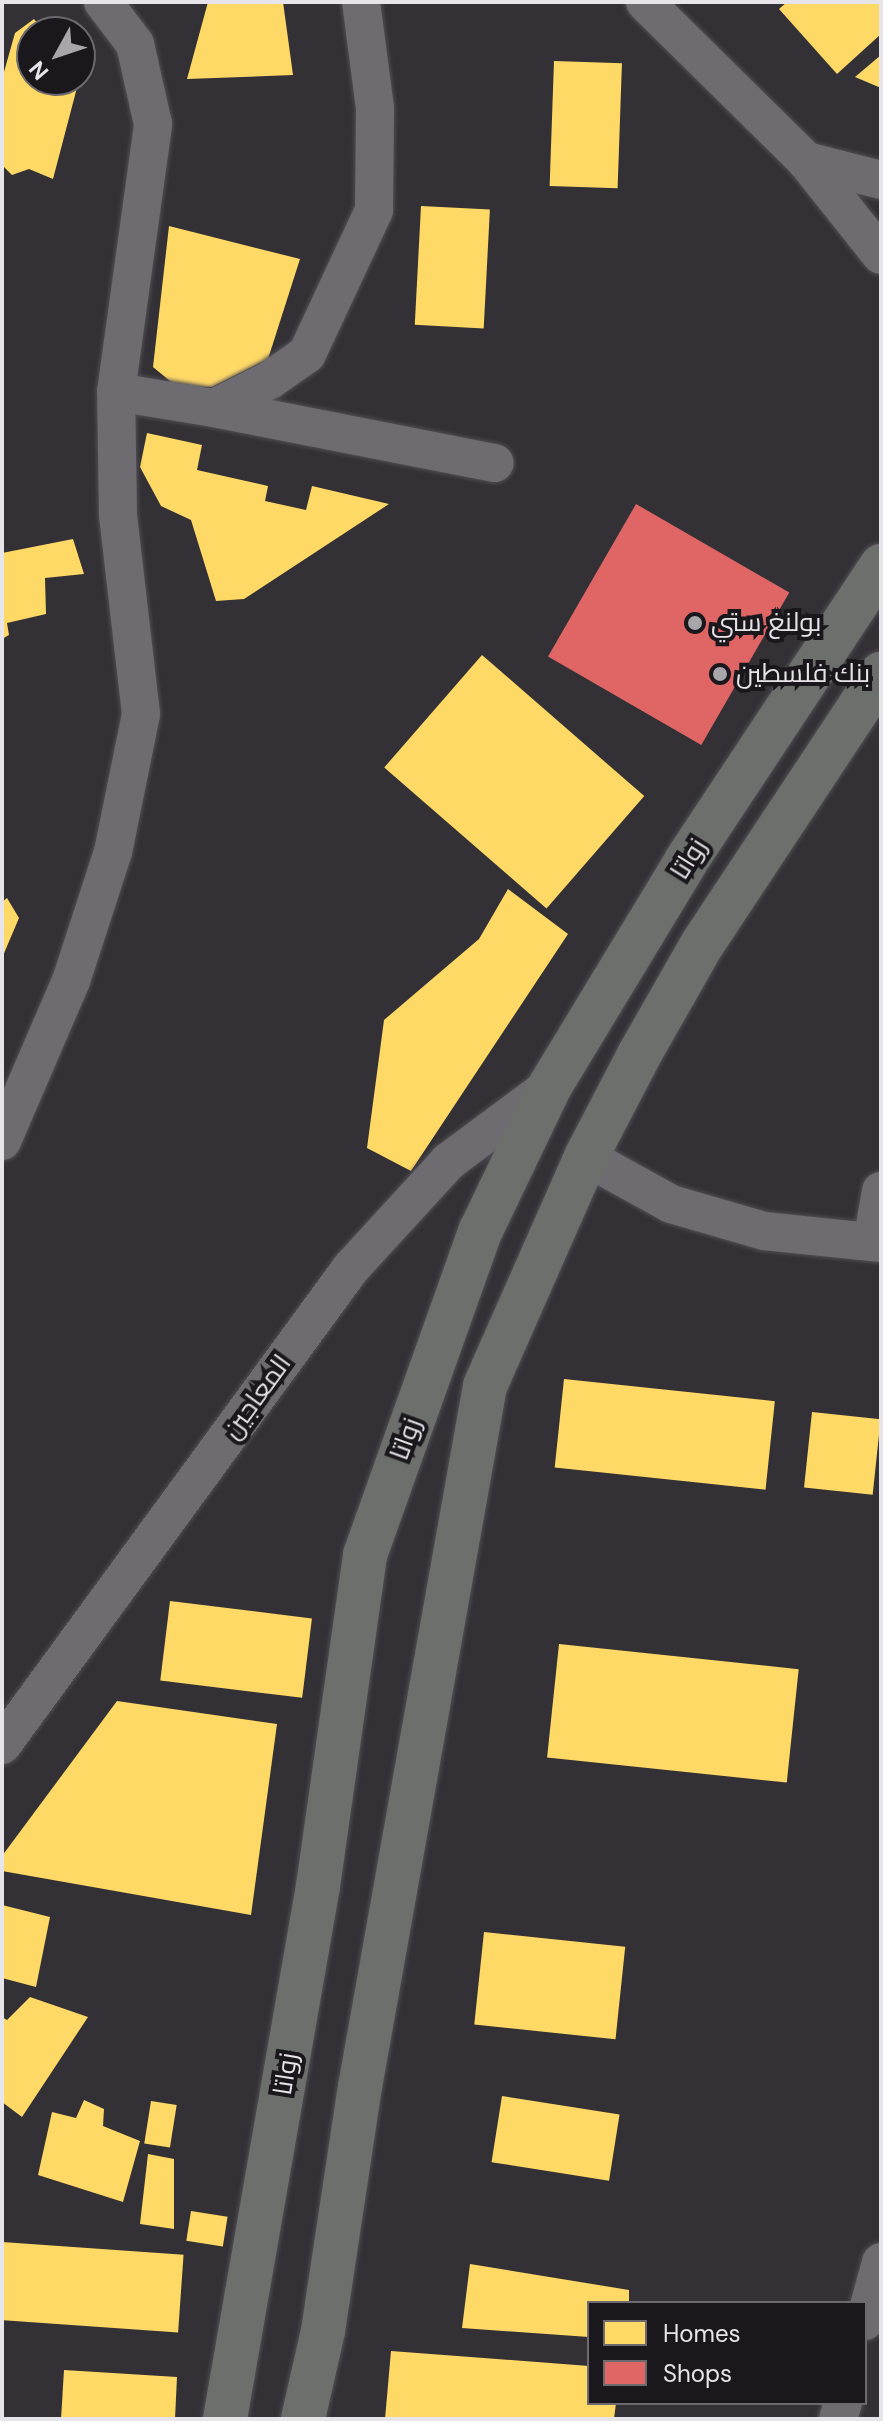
<!DOCTYPE html>
<html>
<head>
<meta charset="utf-8">
<style>
	body { margin:0 }
	#map { position:relative; width:883px; height:2421px; overflow:hidden; background:#333136; font-family:"DM Sans",Cairo,sans-serif }
	div>[style] { position:absolute }
	.homes>* { inset:0; background:#ffd966; transform-origin:0 0 }
	.shops>* { inset:0; background:#e06666; transform-origin:0 0 }
	.roads { filter:drop-shadow(0 0 2px #504e53) drop-shadow(0 0 2px #504e53) }
	.minor>* { height:38px; margin:-19px; padding:0 19px; transform-origin:19px; border-radius:19px; background:#6e6c71 }
	.major>* { height:44px; margin:-22px; padding:0 22px; transform-origin:22px; border-radius:22px; background:#6c6f6c }
	.dots>* { width:22px; height:22px; translate:-50% -50%; box-sizing:border-box; border:4px solid #1a181c; border-radius:50% }
	span { translate:-50% -50%; white-space:nowrap; text-align:center; line-height:1.15; -webkit-text-stroke:8px #1a181c; paint-order:stroke }
	.poi-label { font-size:26px; color:#e7e4ea }
	.left { translate:0 -50%; text-align:left }
	.street-label { font-size:26px; color:#e7e4ea }
	.frame { position:absolute; inset:0; border:4px solid #e7e4ea; pointer-events:none }
	.legend { position:absolute; left:587px; top:2301px; width:280px; height:104px; box-sizing:border-box; background:#1a181c; border:2px solid #6c6a6e; margin:0; padding:10px 14px; list-style:none; font-size:24px; color:#e7e4ea }
	.legend li { display:flex; align-items:center; gap:16px; height:40px }
	.legend b { width:40px; border:2px solid #6c6a6e }
	.north { position:absolute; left:16px; top:16px; width:80px; height:80px; box-sizing:border-box; background:#1a181c; border:2px solid #6c6a6e; border-radius:50%; rotate:230deg; font-size:22px; font-weight:700; line-height:32px; text-align:center; color:#e7e4ea }
	.north::after { content:''; display:block; margin:auto; width:28px; height:36px; background:#a8a5ab; clip-path:polygon(50% 0,100% 100%,50% 72%,0 100%) }
</style>
</head>
<body>
<div id="map">
	<div class="homes">
		<i style="clip-path:polygon(208px 2px,283px 2px,293px 75px,187px 79px)"></i>
		<i style="clip-path:polygon(787px 2px,881px 2px,881px 34px,837px 74px,779px 9px)"></i>
		<i style="clip-path:polygon(34px 19px,45px 32px,32px 32px,32px 80px,79px 80px,53px 179px,29px 169px,12px 175px,2px 165px,2px 79px,15px 33px)"></i>
		<i style="clip-path:polygon(881px 55px,881px 88px,855px 77px)"></i>
		<i style="left:554px;top:61px;width:68px;height:125px;rotate:2deg"></i>
		<i style="left:421px;top:206px;width:69px;height:119px;rotate:3deg"></i>
		<i style="clip-path:polygon(169px 226px,300px 259px,268px 359px,212px 387px,176px 386px,153px 367px)"></i>
		<i style="clip-path:polygon(147px 433px,202px 445px,197px 470px,268px 486px,265px 501px,306px 510px,312px 486px,389px 504px,244px 599px,216px 601px,191px 520px,161px 506px,140px 467px)"></i>
		<i style="clip-path:polygon(73px 539px,84px 574px,45px 578px,46px 614px,7px 623px,9px 635px,2px 639px,2px 553px)"></i>
		<i style="left:482px;top:655px;width:215px;height:149px;rotate:41deg"></i>
		<i style="clip-path:polygon(508px 889px,568px 934px,411px 1171px,367px 1148px,384px 1020px,479px 939px)"></i>
		<i style="clip-path:polygon(7px 898px,19px 918px,2px 958px,2px 902px)"></i>
		<i style="left:564px;top:1379px;width:212px;height:89px;rotate:6deg"></i>
		<i style="left:812px;top:1412px;width:69px;height:76px;rotate:6deg"></i>
		<i style="left:170px;top:1601px;width:143px;height:80px;rotate:7deg"></i>
		<i style="left:559px;top:1644px;width:241px;height:114px;rotate:6deg"></i>
		<i style="clip-path:polygon(117px 1701px,277px 1724px,251px 1915px,2px 1871px,2px 1856px)"></i>
		<i style="clip-path:polygon(2px 1905px,50px 1917px,36px 1987px,2px 1978px)"></i>
		<i style="left:484px;top:1932px;width:142px;height:93px;rotate:6deg"></i>
		<i style="clip-path:polygon(30px 1997px,88px 2017px,22px 2117px,2px 2102px,2px 2017px,7px 2020px)"></i>
		<i style="left:502px;top:2096px;width:119px;height:67px;rotate:9deg"></i>
		<i style="clip-path:polygon(84px 2100px,104px 2109px,103px 2126px,140px 2141px,123px 2202px,38px 2175px,52px 2112px,76px 2118px)"></i>
		<i style="left:151px;top:2101px;width:26px;height:43px;rotate:9deg"></i>
		<i style="clip-path:polygon(148px 2154px,174px 2159px,174px 2229px,140px 2224px)"></i>
		<i style="left:191px;top:2211px;width:37px;height:30px;rotate:9deg"></i>
		<i style="left:2px;top:2242px;width:182px;height:78px;rotate:4deg"></i>
		<i style="clip-path:polygon(470px 2264px,629px 2290px,629px 2303px,589px 2303px,589px 2337px,462px 2328px)"></i>
		<i style="clip-path:polygon(391px 2351px,589px 2366px,589px 2403px,616px 2403px,614px 2419px,385px 2419px)"></i>
		<i style="clip-path:polygon(64px 2370px,177px 2377px,175px 2419px,61px 2419px)"></i>
	</div>
	<div class="shops">
		<i style="left:636px;top:504px;width:177px;height:176px;rotate:30deg"></i>
	</div>
	<div class="roads">
		<div class="minor">
			<i style="left:645px;top:2px;width:226px;rotate:44.6deg"></i>
			<i style="left:806px;top:161px;width:120px;rotate:51.4deg"></i>
			<i style="left:806px;top:161px;width:77px;rotate:14.2deg"></i>
			<i style="left:116px;top:392px;width:99px;rotate:9.3deg"></i>
			<i style="left:214px;top:408px;width:63px;rotate:-26.6deg"></i>
			<i style="left:270px;top:380px;width:45px;rotate:-35.1deg"></i>
			<i style="left:307px;top:354px;width:159px;rotate:-65deg"></i>
			<i style="left:374px;top:210px;width:102px;rotate:-89.4deg"></i>
			<i style="left:375px;top:108px;width:107px;rotate:-97.5deg"></i>
			<i style="left:214px;top:408px;width:286px;rotate:11.1deg"></i>
			<i style="left:2px;top:1141px;width:174px;rotate:-66.7deg"></i>
			<i style="left:71px;top:981px;width:136px;rotate:-72deg"></i>
			<i style="left:113px;top:852px;width:141px;rotate:-78.5deg"></i>
			<i style="left:141px;top:714px;width:200px;rotate:-96.6deg"></i>
			<i style="left:118px;top:515px;width:123px;rotate:-90.9deg"></i>
			<i style="left:116px;top:392px;width:271px;rotate:-82.1deg"></i>
			<i style="left:153px;top:124px;width:82px;rotate:-102.7deg"></i>
			<i style="left:135px;top:44px;width:53px;rotate:-127.3deg"></i>
			<i style="left:586px;top:1157px;width:97px;rotate:28.9deg"></i>
			<i style="left:671px;top:1204px;width:97px;rotate:16.2deg"></i>
			<i style="left:764px;top:1231px;width:118px;rotate:5.9deg"></i>
			<i style="left:872px;top:1242px;width:52px;rotate:-80deg"></i>
			<i style="left:2px;top:1745px;width:591px;rotate:-53.81deg"></i>
			<i style="left:351px;top:1268px;width:144px;rotate:-47.5deg"></i>
			<i style="left:448px;top:1162px;width:127px;rotate:-36.7deg"></i>
			<i style="left:865px;top:2321px;width:61px;rotate:-74.8deg"></i>
			<i style="left:838px;top:2419px;width:17px;rotate:-73deg"></i>
		</div>
		<div class="major">
			<i style="left:225px;top:2419px;width:541px;rotate:-80.1deg"></i>
			<i style="left:318px;top:1886px;width:334px;rotate:-81.9deg"></i>
			<i style="left:365px;top:1555px;width:345px;rotate:-70.4deg"></i>
			<i style="left:481px;top:1230px;width:160px;rotate:-64.4deg"></i>
			<i style="left:550px;top:1086px;width:263px;rotate:-58.8deg"></i>
			<i style="left:686px;top:861px;width:354px;rotate:-56.5deg"></i>
			<i style="left:303px;top:2419px;width:90px;rotate:-77.2deg"></i>
			<i style="left:323px;top:2331px;width:247px;rotate:-81.4deg"></i>
			<i style="left:360px;top:2087px;width:712px;rotate:-79.89deg"></i>
			<i style="left:485px;top:1386px;width:250px;rotate:-66.2deg"></i>
			<i style="left:586px;top:1157px;width:115px;rotate:-62.5deg"></i>
			<i style="left:639px;top:1055px;width:129px;rotate:-60.3deg"></i>
			<i style="left:703px;top:943px;width:323px;rotate:-56.5deg"></i>
		</div>
	</div>
	<div class="dots">
		<i style="left:695px;top:623px;background:#a8a5ab"></i>
		<i style="left:720px;top:674px;background:#a8a5ab"></i>
	</div>
	<div class="poi-label">
		<span class="left" style="left:711px;top:623px">بولنغ ستي</span>
		<span class="left" style="left:736px;top:674px">بنك فلسطين</span>
	</div>
	<div class="street-label">
		<span style="left:689px;top:859px;rotate:-58deg">زواتا</span>
		<span style="left:257px;top:1397px;rotate:-54deg">المعاجين</span>
		<span style="left:406px;top:1439px;rotate:-70deg">زواتا</span>
		<span style="left:286px;top:2074px;rotate:-81deg">زواتا</span>
	</div>
	<div class="frame"></div>
	<ul class="legend">
	<li><b style="height:22px;background:#ffd966"></b>Homes</li>
	<li><b style="height:22px;background:#e06666"></b>Shops</li>
	</ul>
	<div class="north">N</div>
</div>
</body>
</html>
